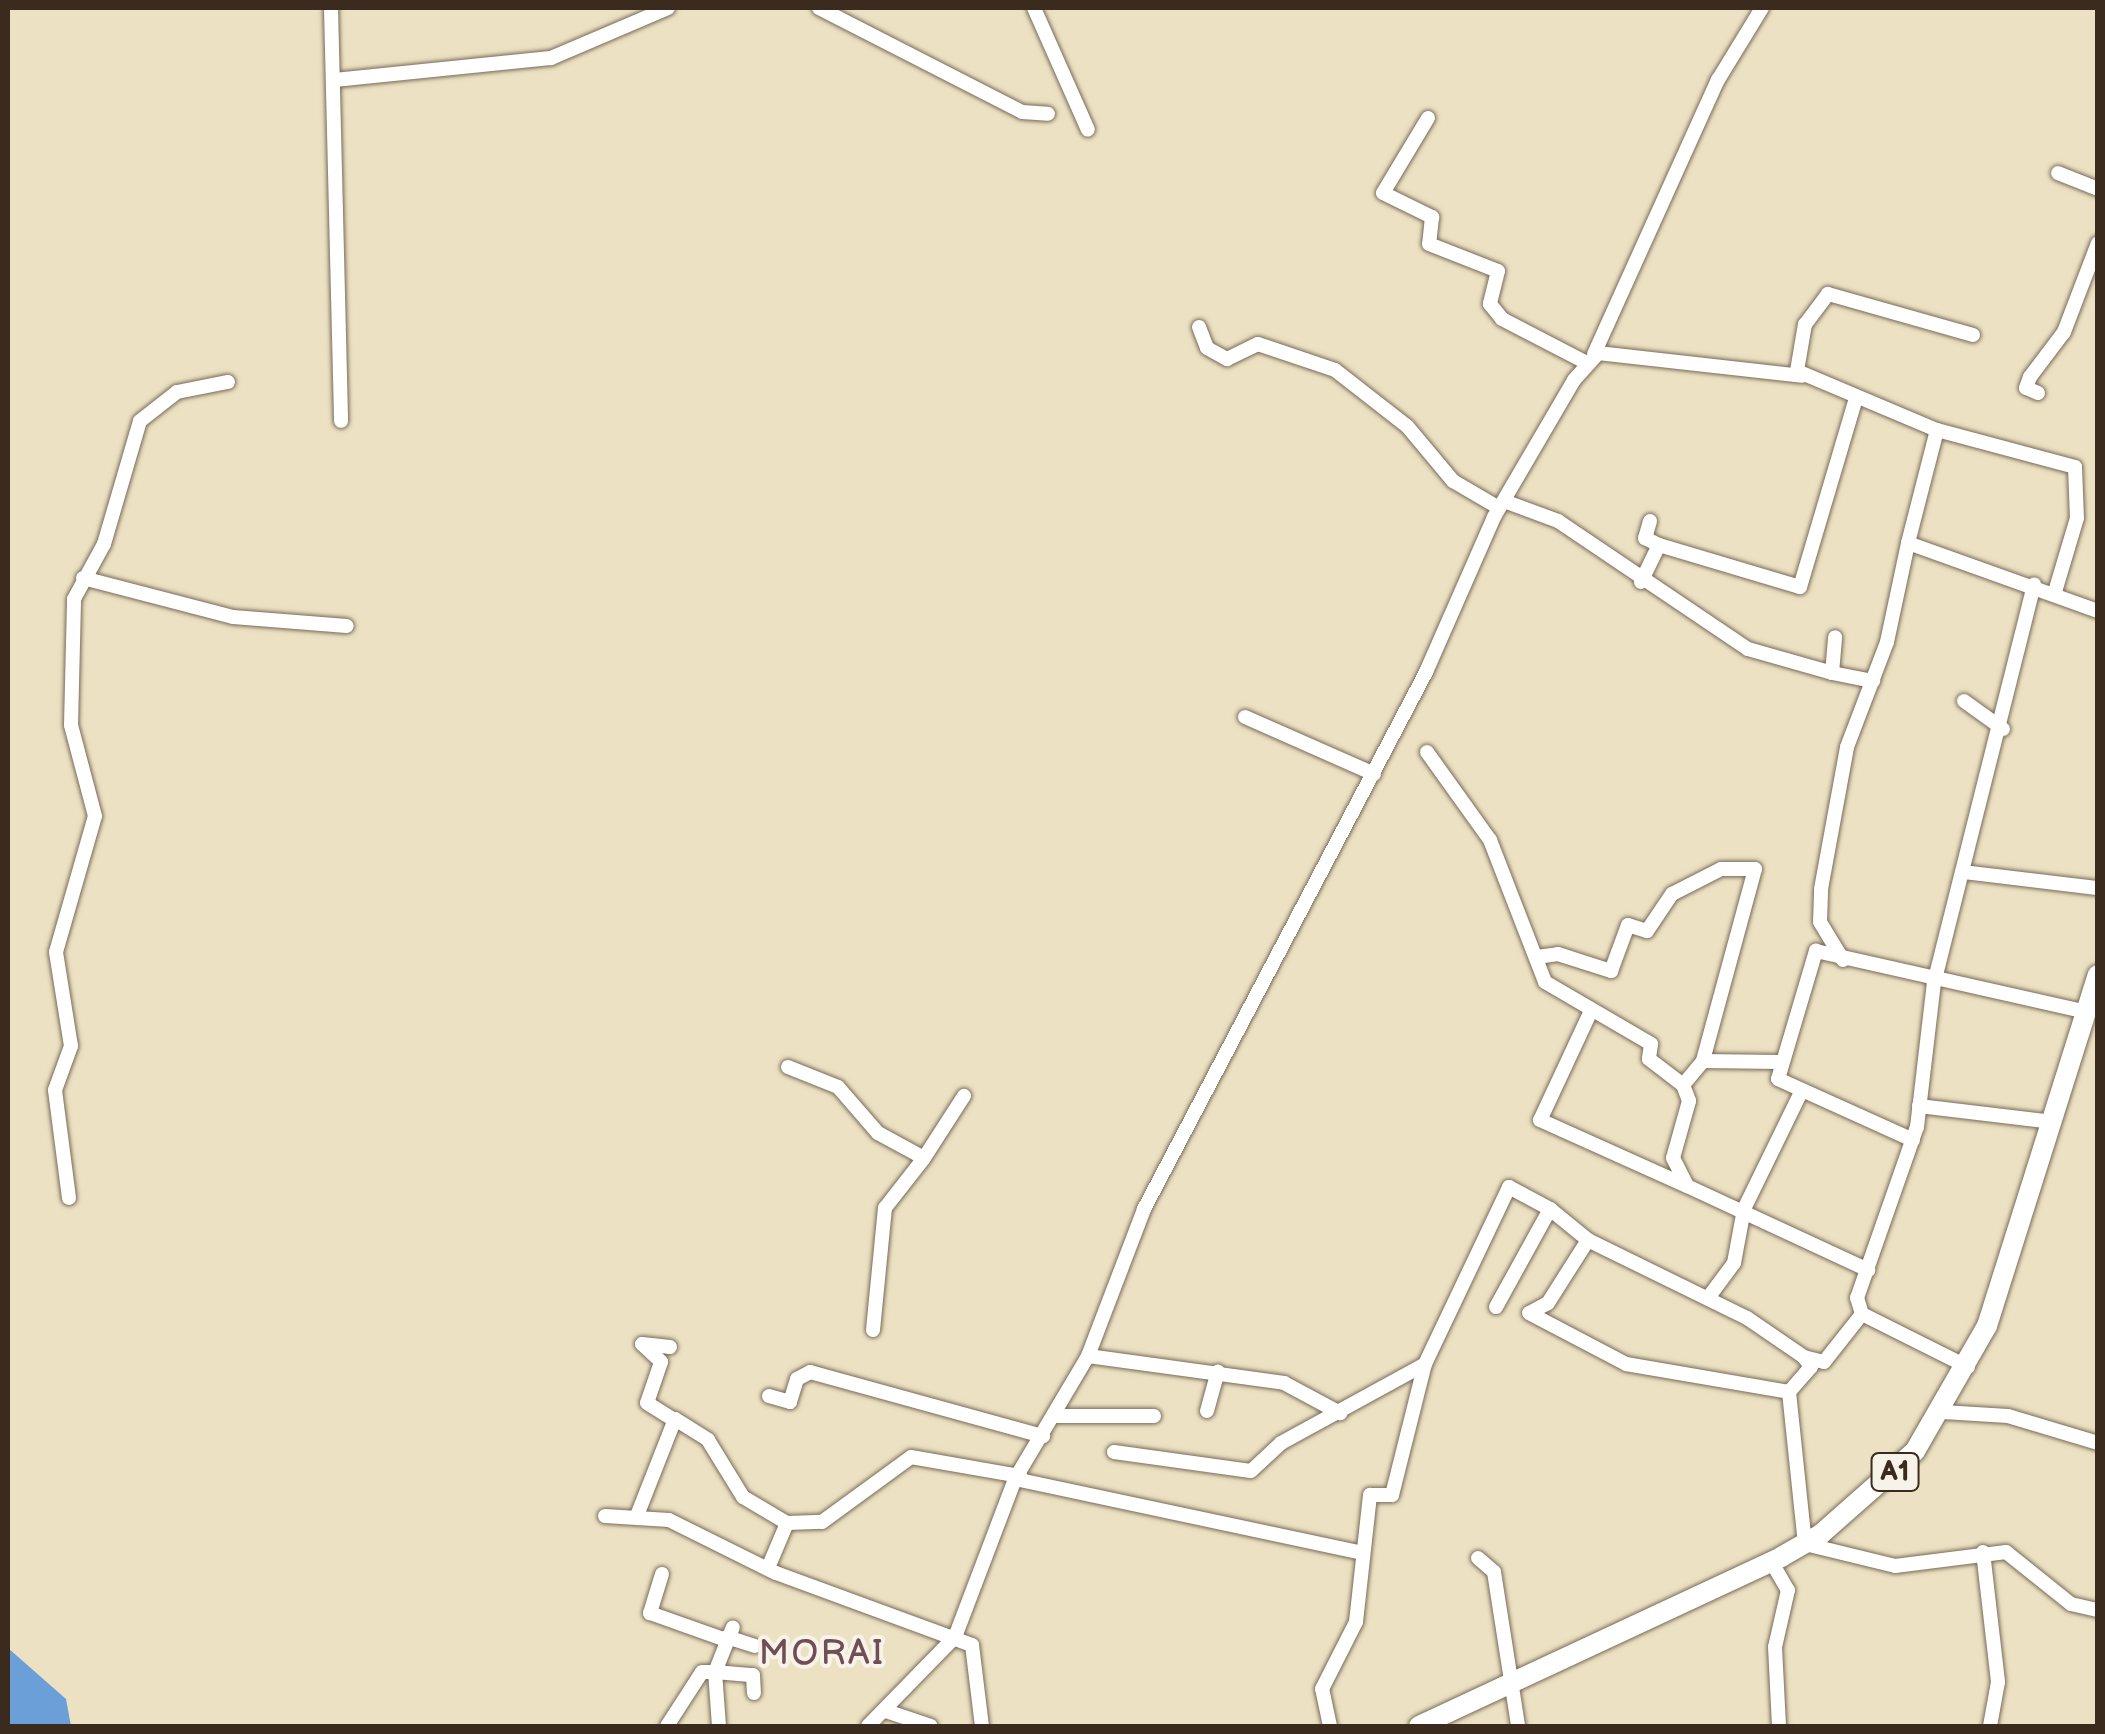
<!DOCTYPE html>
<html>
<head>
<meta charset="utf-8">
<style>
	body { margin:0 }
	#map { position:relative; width:2105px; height:1734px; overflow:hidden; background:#ece2c3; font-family:"Balsamiq Sans",sans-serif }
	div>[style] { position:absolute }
	.water>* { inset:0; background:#6aa0d7 }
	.roads { filter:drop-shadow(0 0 2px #796a58) drop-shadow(0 0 2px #796a58) }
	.minor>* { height:14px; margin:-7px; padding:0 7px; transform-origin:7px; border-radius:7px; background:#fff }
	.highway>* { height:20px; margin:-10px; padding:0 10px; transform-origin:10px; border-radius:10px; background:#fff }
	span { translate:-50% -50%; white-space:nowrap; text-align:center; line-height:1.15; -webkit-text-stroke:8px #f7f3e8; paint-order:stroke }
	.shield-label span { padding:2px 8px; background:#f7f3e8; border:2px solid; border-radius:8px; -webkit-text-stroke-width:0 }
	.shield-label { font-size:28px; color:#3b2a1e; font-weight:700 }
	.quarter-label { font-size:35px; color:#6f4e55; letter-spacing:2.5px }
	.frame { position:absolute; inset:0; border:10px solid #3b2a1e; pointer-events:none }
</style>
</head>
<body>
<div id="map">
	<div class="water">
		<i style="clip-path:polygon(8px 1648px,66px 1699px,71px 1726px,8px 1726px)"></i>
	</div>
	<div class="roads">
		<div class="minor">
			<i style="left:331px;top:8px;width:413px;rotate:88.6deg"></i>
			<i style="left:819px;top:8px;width:228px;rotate:27.1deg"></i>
			<i style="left:1022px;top:112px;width:26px;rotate:4deg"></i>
			<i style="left:1034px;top:8px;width:133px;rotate:66.1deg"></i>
			<i style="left:334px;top:80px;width:218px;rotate:-5.8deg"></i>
			<i style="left:551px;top:58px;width:127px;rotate:-23.1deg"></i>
			<i style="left:1428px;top:118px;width:87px;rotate:121deg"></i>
			<i style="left:1383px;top:193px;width:55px;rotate:26.1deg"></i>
			<i style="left:1432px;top:217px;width:27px;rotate:96deg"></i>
			<i style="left:1429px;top:244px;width:74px;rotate:21.4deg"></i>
			<i style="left:1498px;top:271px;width:34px;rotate:104deg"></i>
			<i style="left:1490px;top:304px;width:19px;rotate:51deg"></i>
			<i style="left:1502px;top:319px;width:96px;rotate:27.4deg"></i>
			<i style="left:2058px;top:173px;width:43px;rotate:21.8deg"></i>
			<i style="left:1199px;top:327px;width:22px;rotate:69deg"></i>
			<i style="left:1207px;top:348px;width:23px;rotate:29deg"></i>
			<i style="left:1227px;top:359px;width:34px;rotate:-26deg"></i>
			<i style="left:1258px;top:344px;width:81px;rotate:18.7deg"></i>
			<i style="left:1335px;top:370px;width:91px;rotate:37.9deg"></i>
			<i style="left:1407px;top:426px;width:72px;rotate:50.1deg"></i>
			<i style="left:1453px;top:481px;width:53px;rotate:30.4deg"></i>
			<i style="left:1973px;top:335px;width:151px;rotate:-164.2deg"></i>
			<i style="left:1828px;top:294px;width:38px;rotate:127deg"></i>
			<i style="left:1805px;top:324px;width:48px;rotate:99.7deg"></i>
			<i style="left:1797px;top:371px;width:152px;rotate:22.9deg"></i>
			<i style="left:1937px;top:430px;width:143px;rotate:15deg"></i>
			<i style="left:2075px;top:467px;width:51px;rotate:87.8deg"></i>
			<i style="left:2077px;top:518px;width:77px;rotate:106.6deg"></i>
			<i style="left:1594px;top:354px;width:301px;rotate:-65.7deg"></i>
			<i style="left:1718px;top:80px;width:84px;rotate:-58.6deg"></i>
			<i style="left:2038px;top:393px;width:13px;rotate:-157deg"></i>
			<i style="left:2026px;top:388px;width:12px;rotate:-70deg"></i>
			<i style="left:2030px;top:377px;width:56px;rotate:-52.9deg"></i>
			<i style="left:2064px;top:332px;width:95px;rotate:-69.1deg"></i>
			<i style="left:1937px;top:430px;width:117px;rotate:104.4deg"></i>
			<i style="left:1908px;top:543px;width:202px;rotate:19.7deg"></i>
			<i style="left:1504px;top:501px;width:58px;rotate:20.3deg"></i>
			<i style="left:1558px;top:521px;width:229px;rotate:34deg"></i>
			<i style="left:1748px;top:649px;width:87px;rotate:15.9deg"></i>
			<i style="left:1832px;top:673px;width:36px;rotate:-85deg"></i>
			<i style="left:1650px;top:521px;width:18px;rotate:106deg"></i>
			<i style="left:1645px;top:538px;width:16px;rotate:27deg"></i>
			<i style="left:1659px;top:545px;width:147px;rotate:16.6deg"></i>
			<i style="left:1800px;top:587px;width:197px;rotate:-73.5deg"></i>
			<i style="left:83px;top:578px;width:155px;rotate:14.6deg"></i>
			<i style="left:233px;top:617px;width:114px;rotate:4.5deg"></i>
			<i style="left:1641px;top:582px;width:41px;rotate:-64.1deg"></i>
			<i style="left:1832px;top:673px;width:42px;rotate:11deg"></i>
			<i style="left:1964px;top:701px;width:48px;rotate:35.7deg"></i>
			<i style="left:1245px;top:717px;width:141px;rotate:23.8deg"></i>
			<i style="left:1427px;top:752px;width:108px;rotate:54.4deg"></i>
			<i style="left:1490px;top:840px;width:152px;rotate:68.8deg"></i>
			<i style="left:1545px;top:982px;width:123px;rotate:30.3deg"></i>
			<i style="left:1651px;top:1044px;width:15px;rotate:98deg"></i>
			<i style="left:1649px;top:1059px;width:43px;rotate:37.4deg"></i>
			<i style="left:1683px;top:1085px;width:17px;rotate:69deg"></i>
			<i style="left:1689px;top:1101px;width:59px;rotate:105.7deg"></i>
			<i style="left:1673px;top:1158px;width:31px;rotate:63deg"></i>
			<i style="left:1687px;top:1186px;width:200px;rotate:24.9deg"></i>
			<i style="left:1963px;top:872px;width:136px;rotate:6.8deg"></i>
			<i style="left:1537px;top:957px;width:21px;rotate:-8deg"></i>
			<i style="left:1558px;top:954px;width:56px;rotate:17.8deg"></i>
			<i style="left:1611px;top:971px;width:49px;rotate:-69.7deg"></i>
			<i style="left:1628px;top:925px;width:20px;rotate:18deg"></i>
			<i style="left:1647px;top:931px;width:45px;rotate:-56deg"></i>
			<i style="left:1672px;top:894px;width:55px;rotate:-27deg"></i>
			<i style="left:1721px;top:869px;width:34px"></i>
			<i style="left:1755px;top:869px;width:199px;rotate:105.2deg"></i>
			<i style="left:1843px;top:960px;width:44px;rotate:-121.2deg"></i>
			<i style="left:1820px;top:922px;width:33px;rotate:-88deg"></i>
			<i style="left:1821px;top:889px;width:144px;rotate:-79.6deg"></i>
			<i style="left:1847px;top:747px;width:112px;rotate:-69.1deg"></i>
			<i style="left:1887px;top:642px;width:101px;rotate:-78deg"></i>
			<i style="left:1590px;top:1013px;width:118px;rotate:115deg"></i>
			<i style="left:1540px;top:1120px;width:161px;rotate:24.2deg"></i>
			<i style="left:788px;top:1067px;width:54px;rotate:21.8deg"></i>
			<i style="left:838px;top:1087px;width:61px;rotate:49deg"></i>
			<i style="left:878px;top:1133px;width:52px;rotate:28.5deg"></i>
			<i style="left:924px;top:1158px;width:74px;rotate:-57.2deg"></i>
			<i style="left:1683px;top:1085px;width:31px;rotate:-50deg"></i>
			<i style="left:1703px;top:1061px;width:76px;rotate:0.8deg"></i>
			<i style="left:1919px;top:1106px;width:135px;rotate:6.8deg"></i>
			<i style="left:1913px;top:1140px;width:148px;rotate:-155.7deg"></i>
			<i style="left:1778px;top:1079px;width:134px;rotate:-73.5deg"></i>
			<i style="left:1816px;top:951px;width:277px;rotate:12.7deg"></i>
			<i style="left:69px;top:1198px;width:109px;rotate:-97.4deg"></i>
			<i style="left:55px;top:1090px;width:47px;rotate:-70deg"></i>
			<i style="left:71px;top:1046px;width:95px;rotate:-99.1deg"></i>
			<i style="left:56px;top:952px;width:141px;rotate:-74deg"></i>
			<i style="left:95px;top:816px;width:94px;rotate:-104.8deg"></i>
			<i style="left:71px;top:725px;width:126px;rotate:-88.6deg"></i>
			<i style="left:74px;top:599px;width:63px;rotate:-61.4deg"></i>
			<i style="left:104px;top:544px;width:128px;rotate:-73.7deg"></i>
			<i style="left:140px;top:421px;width:47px;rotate:-38.1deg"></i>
			<i style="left:177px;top:392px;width:52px;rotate:-11.1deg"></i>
			<i style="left:1708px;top:1298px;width:44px;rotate:-53.4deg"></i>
			<i style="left:1734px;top:1263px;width:55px;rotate:-79.5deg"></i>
			<i style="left:1744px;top:1209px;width:128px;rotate:-64deg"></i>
			<i style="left:1496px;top:1307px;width:112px;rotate:-61.1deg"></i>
			<i style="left:1550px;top:1209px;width:49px;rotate:39.2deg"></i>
			<i style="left:1862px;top:1314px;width:61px;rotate:128.4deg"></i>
			<i style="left:1824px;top:1362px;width:21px;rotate:-166deg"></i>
			<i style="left:1804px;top:1357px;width:69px;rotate:-145.6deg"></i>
			<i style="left:1747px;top:1318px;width:177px;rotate:-153.9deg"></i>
			<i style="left:1588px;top:1240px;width:75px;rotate:122.4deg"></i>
			<i style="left:1548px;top:1303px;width:21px;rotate:152deg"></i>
			<i style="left:1529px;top:1313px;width:110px;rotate:27.7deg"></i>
			<i style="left:1626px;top:1364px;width:165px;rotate:9.7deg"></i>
			<i style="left:1789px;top:1392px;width:153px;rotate:84deg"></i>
			<i style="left:1805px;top:1544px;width:93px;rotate:13.7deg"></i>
			<i style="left:1895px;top:1566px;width:112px;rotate:-7.2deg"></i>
			<i style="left:2006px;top:1552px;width:83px;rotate:38.7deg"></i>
			<i style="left:2071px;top:1604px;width:28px;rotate:13deg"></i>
			<i style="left:873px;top:1330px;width:123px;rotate:-84.4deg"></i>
			<i style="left:885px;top:1208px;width:63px;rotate:-52deg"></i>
			<i style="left:670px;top:1347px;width:28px;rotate:-174deg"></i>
			<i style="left:642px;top:1344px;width:26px;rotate:43deg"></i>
			<i style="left:661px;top:1362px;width:43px;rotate:108.9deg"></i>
			<i style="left:647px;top:1403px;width:34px;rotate:32deg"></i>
			<i style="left:1088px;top:1356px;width:198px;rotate:7.8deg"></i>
			<i style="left:1284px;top:1383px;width:64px;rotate:28.2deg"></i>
			<i style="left:1968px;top:1367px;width:119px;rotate:-153.4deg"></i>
			<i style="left:1862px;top:1314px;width:17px;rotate:-107deg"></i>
			<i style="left:1857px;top:1298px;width:181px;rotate:-70.7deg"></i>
			<i style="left:1917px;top:1127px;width:145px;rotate:-83.3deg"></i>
			<i style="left:1934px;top:983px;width:411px;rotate:-75.9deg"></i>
			<i style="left:1789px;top:1392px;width:33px;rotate:-49deg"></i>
			<i style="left:1811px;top:1367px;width:12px;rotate:-125deg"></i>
			<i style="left:769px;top:1396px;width:22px;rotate:16deg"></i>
			<i style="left:790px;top:1402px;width:24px;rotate:-73deg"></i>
			<i style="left:797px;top:1379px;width:15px;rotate:-28deg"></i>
			<i style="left:810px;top:1372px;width:242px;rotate:15.4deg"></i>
			<i style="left:1207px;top:1411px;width:41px;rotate:-74.6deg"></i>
			<i style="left:1943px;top:1412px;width:65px;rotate:3.5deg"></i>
			<i style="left:2008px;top:1416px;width:94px;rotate:16.7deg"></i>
			<i style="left:1056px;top:1416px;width:98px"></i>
			<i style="left:1114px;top:1452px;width:138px;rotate:7.9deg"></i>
			<i style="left:1251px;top:1471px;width:41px;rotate:-43deg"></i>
			<i style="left:1281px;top:1443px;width:164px;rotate:-28.7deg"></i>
			<i style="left:1015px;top:1479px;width:355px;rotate:12deg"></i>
			<i style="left:638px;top:1513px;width:101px;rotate:-68.5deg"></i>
			<i style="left:675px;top:1419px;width:39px;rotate:32deg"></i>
			<i style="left:708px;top:1440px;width:67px;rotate:58.4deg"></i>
			<i style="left:743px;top:1497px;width:51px;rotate:30.6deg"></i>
			<i style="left:787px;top:1523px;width:35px;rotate:-2deg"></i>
			<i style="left:822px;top:1522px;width:110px;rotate:-36.1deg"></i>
			<i style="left:911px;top:1457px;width:111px;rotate:9.9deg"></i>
			<i style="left:605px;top:1516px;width:64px;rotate:3.6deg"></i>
			<i style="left:669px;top:1520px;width:119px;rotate:26.4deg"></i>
			<i style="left:776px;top:1573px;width:209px;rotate:20.2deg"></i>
			<i style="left:972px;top:1645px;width:82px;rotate:83deg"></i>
			<i style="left:1983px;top:1552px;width:131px;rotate:83.4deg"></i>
			<i style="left:1998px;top:1682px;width:45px;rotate:100.3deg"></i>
			<i style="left:1478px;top:1558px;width:21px;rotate:41deg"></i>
			<i style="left:1494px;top:1572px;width:156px;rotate:81.1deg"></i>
			<i style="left:1771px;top:1561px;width:34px;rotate:60deg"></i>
			<i style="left:1788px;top:1590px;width:58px;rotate:102.8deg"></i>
			<i style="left:1775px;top:1647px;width:79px;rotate:87.1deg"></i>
			<i style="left:768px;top:1568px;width:49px;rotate:-67.1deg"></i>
			<i style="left:662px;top:1574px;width:41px;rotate:107.1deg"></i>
			<i style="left:650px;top:1613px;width:81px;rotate:19.6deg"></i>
			<i style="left:727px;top:1637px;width:29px;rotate:18deg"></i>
			<i style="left:886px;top:1711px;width:47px;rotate:18.4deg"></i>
			<i style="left:667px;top:1726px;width:64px;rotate:-57.1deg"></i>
			<i style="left:702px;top:1672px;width:13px"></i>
			<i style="left:715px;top:1672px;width:48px;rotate:-68.2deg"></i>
			<i style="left:719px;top:1726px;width:54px;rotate:-94.2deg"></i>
			<i style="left:715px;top:1672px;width:38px;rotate:5deg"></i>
			<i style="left:753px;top:1675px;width:18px;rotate:87deg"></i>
			<i style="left:868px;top:1726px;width:124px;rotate:-45.7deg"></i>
			<i style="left:955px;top:1637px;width:169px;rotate:-69.2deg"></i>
			<i style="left:1015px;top:1479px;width:143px;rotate:-59.3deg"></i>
			<i style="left:1088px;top:1356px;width:157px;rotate:-69.1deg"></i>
			<i style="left:1144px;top:1209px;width:607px;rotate:-62.29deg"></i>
			<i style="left:1426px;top:672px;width:169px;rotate:-66.3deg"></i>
			<i style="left:1494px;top:517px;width:159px;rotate:-59.7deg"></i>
			<i style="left:1574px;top:380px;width:36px;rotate:-48deg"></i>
			<i style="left:1598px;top:353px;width:205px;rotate:6.4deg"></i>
			<i style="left:1330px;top:1726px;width:38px;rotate:-102deg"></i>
			<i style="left:1322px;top:1689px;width:75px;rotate:-63.1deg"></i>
			<i style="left:1356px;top:1622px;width:128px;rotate:-83.7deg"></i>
			<i style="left:1370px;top:1495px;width:22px"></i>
			<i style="left:1392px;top:1495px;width:135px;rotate:-75.9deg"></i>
			<i style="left:1425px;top:1364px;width:196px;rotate:-64.6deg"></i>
			<i style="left:1509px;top:1187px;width:47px;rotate:28.2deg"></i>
		</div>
		<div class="highway">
			<i style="left:1419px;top:1726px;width:400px;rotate:-25deg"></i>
			<i style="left:1781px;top:1557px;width:46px;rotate:-29.9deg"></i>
			<i style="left:1821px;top:1534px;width:125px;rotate:-41.4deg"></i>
			<i style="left:1915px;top:1451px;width:144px;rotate:-60.1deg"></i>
			<i style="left:1987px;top:1326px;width:368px;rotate:-72.5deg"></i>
		</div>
	</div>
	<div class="shield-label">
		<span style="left:1895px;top:1472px">A1</span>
	</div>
	<div class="quarter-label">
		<span style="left:822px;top:1654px">MORAI</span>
	</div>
	<div class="frame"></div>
</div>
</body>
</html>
